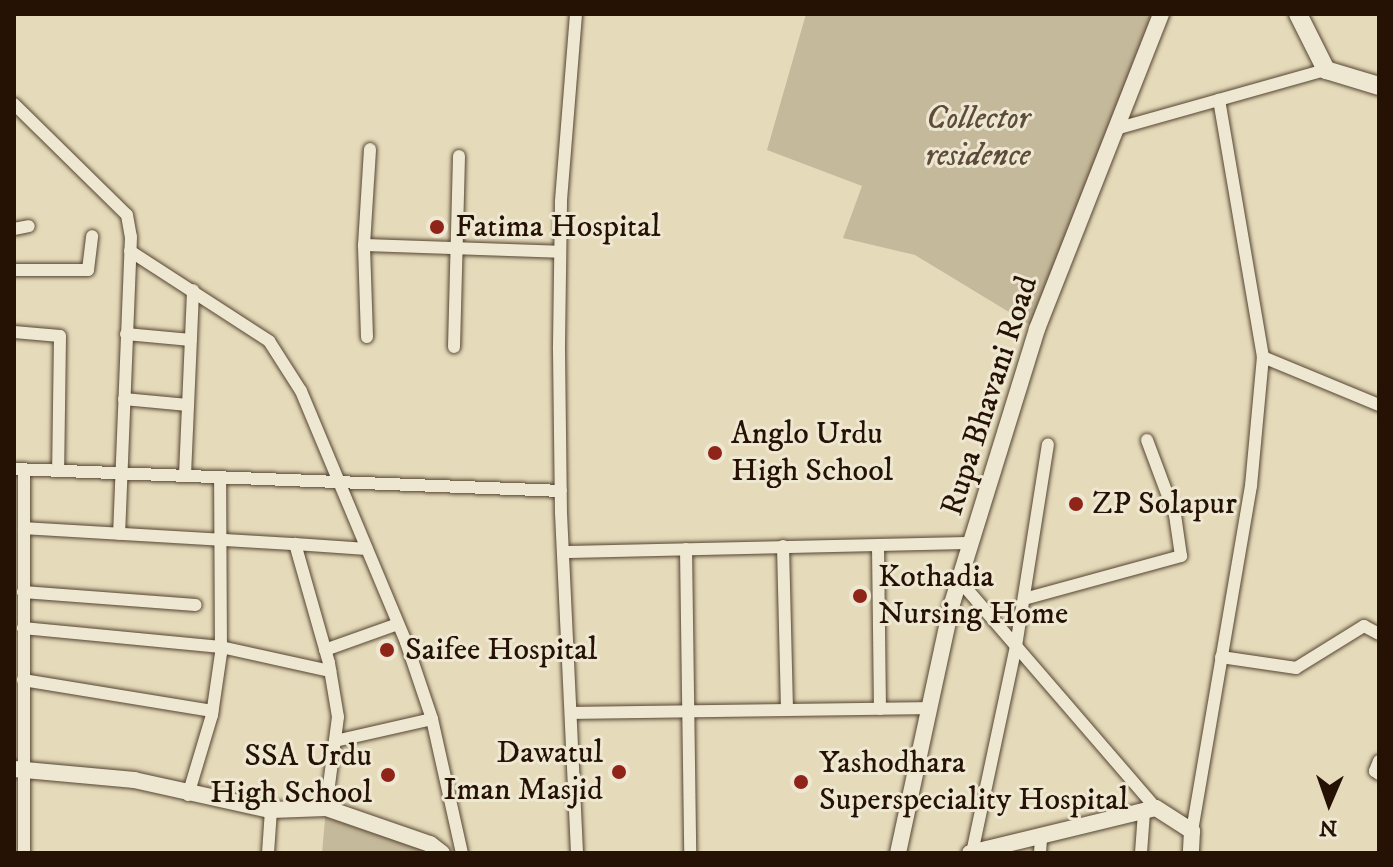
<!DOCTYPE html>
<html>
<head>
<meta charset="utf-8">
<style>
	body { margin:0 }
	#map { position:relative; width:1393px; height:867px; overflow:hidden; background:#e5dbba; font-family:"IM FELL DW Pica",serif }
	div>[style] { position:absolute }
	.green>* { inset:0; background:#c5b99b }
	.roads { filter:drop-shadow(0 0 2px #564432) drop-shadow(0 0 2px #564432) }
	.minor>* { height:12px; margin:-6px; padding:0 6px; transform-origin:6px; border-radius:6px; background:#eee8d2 }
	.tertiary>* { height:16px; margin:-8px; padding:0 8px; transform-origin:8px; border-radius:8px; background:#eee8d2 }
	.secondary>* { height:18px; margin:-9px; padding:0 9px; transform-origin:9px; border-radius:9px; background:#eee8d2 }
	.dots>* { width:22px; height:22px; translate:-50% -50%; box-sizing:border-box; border:4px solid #eee8d2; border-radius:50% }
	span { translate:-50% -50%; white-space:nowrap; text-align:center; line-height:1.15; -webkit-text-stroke:6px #eee8d2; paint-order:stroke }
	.park-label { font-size:32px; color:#5e4c3a; font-style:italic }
	.poi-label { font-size:32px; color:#261205 }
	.left { translate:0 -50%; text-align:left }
	.right { translate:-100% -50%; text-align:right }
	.street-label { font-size:32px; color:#261205 }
	.frame { position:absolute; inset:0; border:16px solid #261205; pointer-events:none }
	.north { position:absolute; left:1289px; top:763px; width:80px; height:80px; -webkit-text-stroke:6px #eee8d2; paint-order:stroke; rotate:182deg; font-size:22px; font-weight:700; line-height:32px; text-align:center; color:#261205 }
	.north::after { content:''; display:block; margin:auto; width:28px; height:36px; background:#261205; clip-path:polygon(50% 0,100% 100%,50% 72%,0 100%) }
</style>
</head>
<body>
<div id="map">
	<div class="green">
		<i style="clip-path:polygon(806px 14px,1160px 14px,1037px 329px,915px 255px,843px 238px,862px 186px,767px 150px)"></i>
		<i style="clip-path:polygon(326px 808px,442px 853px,322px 853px)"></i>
	</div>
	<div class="roads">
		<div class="minor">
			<i style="left:576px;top:14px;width:189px;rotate:94.6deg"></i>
			<i style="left:561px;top:202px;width:148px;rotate:90.8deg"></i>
			<i style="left:559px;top:350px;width:163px;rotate:89.3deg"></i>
			<i style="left:561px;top:513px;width:340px;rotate:87.3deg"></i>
			<i style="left:14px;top:104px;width:158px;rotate:44.5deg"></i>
			<i style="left:127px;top:215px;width:22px;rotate:80deg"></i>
			<i style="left:131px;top:237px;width:297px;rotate:92.3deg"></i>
			<i style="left:1119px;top:128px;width:215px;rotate:-15.7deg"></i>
			<i style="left:14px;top:229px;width:15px;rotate:-11deg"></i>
			<i style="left:364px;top:245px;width:196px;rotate:2deg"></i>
			<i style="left:130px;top:251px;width:166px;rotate:32.9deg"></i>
			<i style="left:269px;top:341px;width:59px;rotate:57.4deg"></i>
			<i style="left:301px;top:391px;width:272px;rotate:67.3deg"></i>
			<i style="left:406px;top:642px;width:81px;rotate:71.3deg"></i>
			<i style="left:432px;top:719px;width:137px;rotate:77.4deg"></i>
			<i style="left:14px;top:270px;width:74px"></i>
			<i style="left:88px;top:270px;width:34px;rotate:-83deg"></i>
			<i style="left:14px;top:332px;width:46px;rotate:5deg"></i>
			<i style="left:60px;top:336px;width:135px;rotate:90.8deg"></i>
			<i style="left:126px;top:334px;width:65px;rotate:5.3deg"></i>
			<i style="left:367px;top:337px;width:92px;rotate:-91.9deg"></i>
			<i style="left:364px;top:245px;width:96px;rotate:-86.4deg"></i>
			<i style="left:454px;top:347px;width:191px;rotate:-88.5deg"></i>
			<i style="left:1263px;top:357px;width:126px;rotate:22.5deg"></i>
			<i style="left:124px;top:399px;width:64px;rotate:5.4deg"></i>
			<i style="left:14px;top:469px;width:547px;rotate:2.3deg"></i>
			<i style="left:185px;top:475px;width:185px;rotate:-87.5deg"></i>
			<i style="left:24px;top:528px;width:271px;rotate:3.4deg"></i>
			<i style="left:783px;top:546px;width:164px;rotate:88.6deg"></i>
			<i style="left:878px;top:546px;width:163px;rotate:89.3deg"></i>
			<i style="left:686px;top:549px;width:304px;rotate:89.2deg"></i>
			<i style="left:564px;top:552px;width:407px;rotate:-1.3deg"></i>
			<i style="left:959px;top:580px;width:301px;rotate:49.2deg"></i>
			<i style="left:23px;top:592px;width:173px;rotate:4.3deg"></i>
			<i style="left:1024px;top:599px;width:163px;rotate:-15.3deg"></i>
			<i style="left:1181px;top:556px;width:41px;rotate:-98.3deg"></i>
			<i style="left:1175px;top:515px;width:80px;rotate:-110.5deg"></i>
			<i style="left:23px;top:628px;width:199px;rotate:5.5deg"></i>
			<i style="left:221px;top:647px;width:112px;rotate:12.4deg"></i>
			<i style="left:325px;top:650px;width:77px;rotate:-19.6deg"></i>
			<i style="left:1221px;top:657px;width:76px;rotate:8.3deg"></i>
			<i style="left:1296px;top:668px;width:80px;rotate:-31.7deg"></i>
			<i style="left:1364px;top:626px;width:17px;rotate:28deg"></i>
			<i style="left:23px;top:680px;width:192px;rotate:9.3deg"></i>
			<i style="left:573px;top:713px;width:356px;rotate:-0.8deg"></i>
			<i style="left:335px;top:741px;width:99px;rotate:-12.8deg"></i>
			<i style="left:1379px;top:761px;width:11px;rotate:112deg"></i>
			<i style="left:1375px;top:771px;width:5px;rotate:37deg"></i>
			<i style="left:188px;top:795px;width:84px;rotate:-73.3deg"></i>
			<i style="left:212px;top:715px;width:63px;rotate:-81.7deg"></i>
			<i style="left:221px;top:653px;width:174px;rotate:-90.3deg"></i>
			<i style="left:326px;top:808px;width:92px;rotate:-82.5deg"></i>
			<i style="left:338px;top:717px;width:55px;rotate:-99.5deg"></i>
			<i style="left:329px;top:663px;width:124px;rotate:-105.9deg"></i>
			<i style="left:295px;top:544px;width:72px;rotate:4deg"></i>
			<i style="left:1192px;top:831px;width:350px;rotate:-80.3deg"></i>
			<i style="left:1251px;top:486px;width:130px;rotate:-84.7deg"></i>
			<i style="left:1263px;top:357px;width:261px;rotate:-99.7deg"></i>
			<i style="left:24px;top:853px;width:383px;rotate:-90deg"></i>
			<i style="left:268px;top:853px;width:43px;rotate:-86deg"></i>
			<i style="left:972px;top:853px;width:212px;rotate:-78deg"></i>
			<i style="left:1016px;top:646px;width:204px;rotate:-81deg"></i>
			<i style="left:1040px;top:853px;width:15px;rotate:-86deg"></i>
			<i style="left:1141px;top:853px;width:41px;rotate:-85.8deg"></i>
		</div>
		<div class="tertiary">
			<i style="left:14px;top:769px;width:121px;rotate:5.2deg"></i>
			<i style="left:134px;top:780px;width:140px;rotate:12.4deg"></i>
			<i style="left:271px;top:810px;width:55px;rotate:-2.1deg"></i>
			<i style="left:326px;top:808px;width:110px;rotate:19.1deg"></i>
			<i style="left:430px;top:844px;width:15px;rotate:37deg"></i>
			<i style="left:898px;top:853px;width:252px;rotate:-77.8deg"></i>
			<i style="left:951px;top:607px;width:291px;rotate:-72.8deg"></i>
			<i style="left:1037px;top:329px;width:339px;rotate:-68.5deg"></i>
			<i style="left:970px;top:853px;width:191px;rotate:-13.6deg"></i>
			<i style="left:1156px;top:808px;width:43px;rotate:32.6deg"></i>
			<i style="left:1192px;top:831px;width:22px;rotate:93deg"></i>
		</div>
		<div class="secondary">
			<i style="left:1298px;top:14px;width:63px;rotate:63.4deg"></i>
			<i style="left:1326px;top:70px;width:55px;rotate:16.8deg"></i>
		</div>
	</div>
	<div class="dots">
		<i style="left:437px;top:227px;background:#8f2418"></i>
		<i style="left:715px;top:453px;background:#8f2418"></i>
		<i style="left:1076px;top:504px;background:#8f2418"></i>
		<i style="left:860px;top:596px;background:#8f2418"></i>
		<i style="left:387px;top:650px;background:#8f2418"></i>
		<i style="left:619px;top:772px;background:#8f2418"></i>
		<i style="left:388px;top:775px;background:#8f2418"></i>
		<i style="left:801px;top:782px;background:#8f2418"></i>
	</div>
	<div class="park-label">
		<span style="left:978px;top:138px">Collector<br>residence</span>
	</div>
	<div class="poi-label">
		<span class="left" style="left:455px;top:227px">Fatima Hospital</span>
		<span class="left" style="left:731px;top:453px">Anglo Urdu<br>High School</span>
		<span class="left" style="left:1092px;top:504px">ZP Solapur</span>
		<span class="left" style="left:878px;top:596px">Kothadia<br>Nursing Home</span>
		<span class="left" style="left:405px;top:650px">Saifee Hospital</span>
		<span class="right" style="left:603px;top:772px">Dawatul<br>Iman Masjid</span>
		<span class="right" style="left:372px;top:775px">SSA Urdu<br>High School</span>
		<span class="left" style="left:819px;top:782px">Yashodhara<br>Superspeciality Hospital</span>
	</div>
	<div class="street-label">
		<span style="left:990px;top:396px;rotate:-72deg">Rupa Bhavani Road</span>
	</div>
	<div class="frame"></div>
	<div class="north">N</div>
</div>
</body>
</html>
